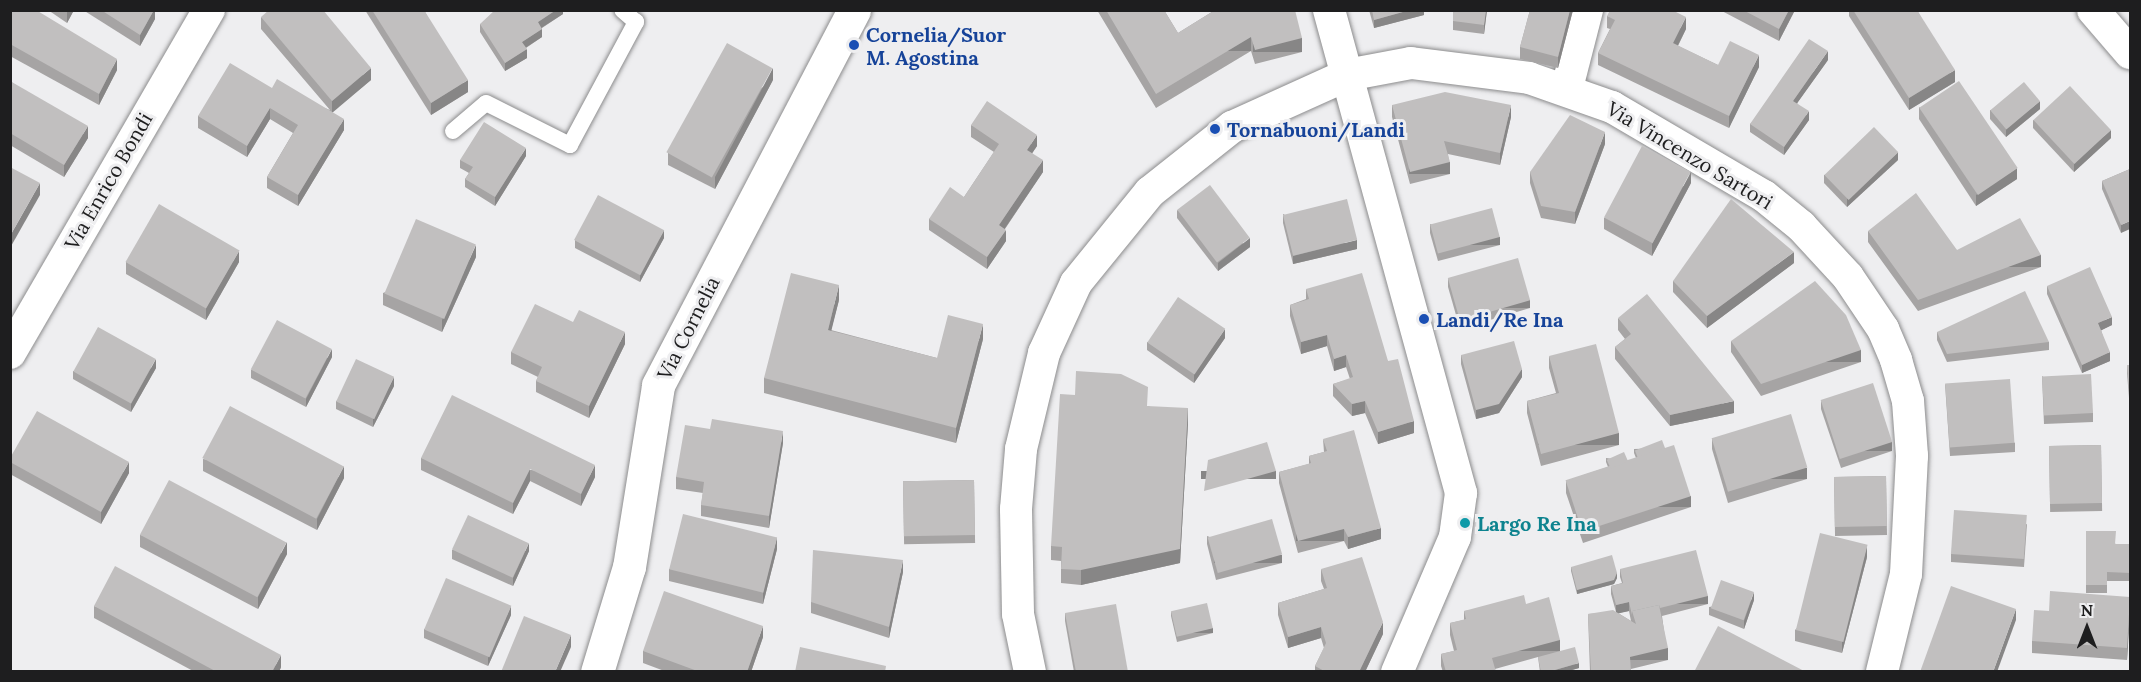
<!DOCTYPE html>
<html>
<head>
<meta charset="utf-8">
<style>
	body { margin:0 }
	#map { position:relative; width:2141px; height:682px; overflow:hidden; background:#eeeef0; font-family:Lora,serif }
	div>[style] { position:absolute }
	.roads { filter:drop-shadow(0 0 2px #8c8c8d) drop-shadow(0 0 2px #8c8c8d) }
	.service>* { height:16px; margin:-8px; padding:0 8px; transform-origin:8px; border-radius:8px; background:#fff }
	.minor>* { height:32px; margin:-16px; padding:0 16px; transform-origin:16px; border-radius:16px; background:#fff }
	.tertiary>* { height:33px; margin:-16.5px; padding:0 16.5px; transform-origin:16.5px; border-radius:16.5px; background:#fff }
	.wall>* { inset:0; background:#a6a4a4; transform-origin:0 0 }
	.shaded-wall>* { inset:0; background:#878686; transform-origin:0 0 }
	.building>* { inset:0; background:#c1bfbf; transform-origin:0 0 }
	.dots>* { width:16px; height:16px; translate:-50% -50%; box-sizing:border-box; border:3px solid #eeeef0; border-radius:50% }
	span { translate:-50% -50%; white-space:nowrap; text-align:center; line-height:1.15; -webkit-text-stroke:6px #eeeef0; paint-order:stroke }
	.transit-label { font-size:20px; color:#164399; font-weight:700 }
	.left { translate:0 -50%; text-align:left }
	.street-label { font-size:20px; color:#1e1e1f }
	.culture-label { font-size:20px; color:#0d838f; font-weight:700 }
	.frame { position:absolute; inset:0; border:12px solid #1e1e1f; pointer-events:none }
	.north { position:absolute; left:2057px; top:598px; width:60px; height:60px; -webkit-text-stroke:4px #eeeef0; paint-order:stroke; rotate:0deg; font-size:16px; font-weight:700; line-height:24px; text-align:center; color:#1e1e1f }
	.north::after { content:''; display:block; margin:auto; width:21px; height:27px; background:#1e1e1f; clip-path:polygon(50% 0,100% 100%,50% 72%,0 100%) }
</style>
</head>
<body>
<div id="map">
	<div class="roads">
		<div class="service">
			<i style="left:453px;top:131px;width:43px;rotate:-40.3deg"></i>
			<i style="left:486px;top:103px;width:94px;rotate:26.6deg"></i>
			<i style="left:570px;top:145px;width:140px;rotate:-61.8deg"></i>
			<i style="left:636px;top:22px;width:18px;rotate:-139deg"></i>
		</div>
		<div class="minor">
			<i style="left:1329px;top:10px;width:501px;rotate:74.71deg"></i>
			<i style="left:1461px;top:493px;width:44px;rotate:97.8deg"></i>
			<i style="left:1455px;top:537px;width:147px;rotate:113.2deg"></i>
			<i style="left:2093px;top:10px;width:57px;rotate:49.3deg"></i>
			<i style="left:1567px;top:88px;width:81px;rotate:-75.6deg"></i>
			<i style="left:10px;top:353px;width:397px;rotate:-59.9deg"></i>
			<i style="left:1030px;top:672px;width:59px;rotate:-101.7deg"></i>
			<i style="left:1018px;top:614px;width:105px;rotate:-91.1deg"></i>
			<i style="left:1016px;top:509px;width:60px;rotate:-85.2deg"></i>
			<i style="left:1021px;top:449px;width:99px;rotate:-76.5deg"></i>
			<i style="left:1044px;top:353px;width:77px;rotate:-65.4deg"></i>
			<i style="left:1076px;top:283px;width:117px;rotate:-50.9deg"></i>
			<i style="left:1150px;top:192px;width:105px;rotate:-38.4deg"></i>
			<i style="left:1232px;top:127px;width:126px;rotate:-24.3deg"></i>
			<i style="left:1347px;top:75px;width:65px;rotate:-10.6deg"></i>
			<i style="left:1411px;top:63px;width:119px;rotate:7.2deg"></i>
			<i style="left:1529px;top:78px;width:88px;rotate:19.3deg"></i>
			<i style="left:1612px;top:107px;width:176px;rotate:30.4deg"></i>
			<i style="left:1764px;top:196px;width:48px;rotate:39deg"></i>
			<i style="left:1801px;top:226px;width:69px;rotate:47.3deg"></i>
			<i style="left:1848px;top:277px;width:63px;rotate:56.1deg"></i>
			<i style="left:1883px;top:329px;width:34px;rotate:67deg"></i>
			<i style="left:1896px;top:360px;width:43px;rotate:73.7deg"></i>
			<i style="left:1908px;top:401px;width:55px;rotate:85.8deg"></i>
			<i style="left:1912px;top:456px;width:118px;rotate:92.9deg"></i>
			<i style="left:1906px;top:574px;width:101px;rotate:103.8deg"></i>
		</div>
		<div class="tertiary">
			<i style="left:597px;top:672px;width:110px;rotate:-73.1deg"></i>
			<i style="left:629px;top:567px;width:184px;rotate:-80.9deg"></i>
			<i style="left:658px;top:385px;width:423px;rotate:-62.4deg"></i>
		</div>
	</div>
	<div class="wall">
		<i style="clip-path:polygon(10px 10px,117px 70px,99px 105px,10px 56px)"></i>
		<i style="clip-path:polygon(48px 10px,74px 10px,67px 23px)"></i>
		<i style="clip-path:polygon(83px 10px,155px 10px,155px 19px,140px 46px)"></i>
		<i style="clip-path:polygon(365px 10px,424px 10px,468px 92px,431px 115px)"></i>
		<i style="clip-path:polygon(563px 10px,563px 14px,542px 28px,542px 37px,526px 48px,527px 58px,505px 71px,480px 32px,480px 24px)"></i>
		<i style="clip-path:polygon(1097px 10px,1164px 10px,1178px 33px,1215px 10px,1302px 52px,1255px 64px,1251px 51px,1156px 108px)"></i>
		<i style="clip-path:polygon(1369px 10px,1424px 10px,1424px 15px,1374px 28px)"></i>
		<i style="clip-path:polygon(1453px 10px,1487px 10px,1484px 34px,1453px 30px)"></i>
		<i style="clip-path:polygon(1530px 10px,1573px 10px,1558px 68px,1520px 59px,1520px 47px)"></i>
		<i style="clip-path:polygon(1720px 10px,1795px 10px,1779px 41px)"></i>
		<i style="clip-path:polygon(1849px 10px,1917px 10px,1955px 82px,1909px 110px,1849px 16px)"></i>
		<i style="clip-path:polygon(1607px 16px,1686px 29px,1678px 46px,1718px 65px,1759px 67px,1729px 128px,1598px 65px,1598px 53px,1610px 29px,1607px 28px)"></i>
		<i style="clip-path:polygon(261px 17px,371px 80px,332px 112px,344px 130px,298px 206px,267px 188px,267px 177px,293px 133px,270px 119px,247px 157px,198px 128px,198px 116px,272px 88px,330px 110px,261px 29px)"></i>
		<i style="clip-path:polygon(1828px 60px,1797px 103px,1809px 120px,1784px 155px,1750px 132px,1750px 124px)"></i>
		<i style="clip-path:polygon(773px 80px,715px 189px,668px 165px,668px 153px)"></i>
		<i style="clip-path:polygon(10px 81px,88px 138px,64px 177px,10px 145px)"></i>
		<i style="clip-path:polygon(1392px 105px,1511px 117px,1500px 165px,1448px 154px,1450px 174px,1410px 184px,1392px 117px)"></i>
		<i style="clip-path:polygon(1919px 107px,2017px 179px,1976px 206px,1919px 119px)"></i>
		<i style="clip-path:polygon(2040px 109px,2006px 137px,1990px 119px,1990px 110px)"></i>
		<i style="clip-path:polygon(2033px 120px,2111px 138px,2074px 172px,2033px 128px)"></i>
		<i style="clip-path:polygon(971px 125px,1037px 146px,1032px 153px,1043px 172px,1005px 229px,1006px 241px,987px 269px,929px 230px,929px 219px,964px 197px,994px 152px,971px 137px)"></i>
		<i style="clip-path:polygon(1605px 144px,1575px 224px,1541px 218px,1530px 183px,1530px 172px)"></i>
		<i style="clip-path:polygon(526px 156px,495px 206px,465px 187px,465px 179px,469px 173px,460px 168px,460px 160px)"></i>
		<i style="clip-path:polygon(1898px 160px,1847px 207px,1824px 183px,1824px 175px)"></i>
		<i style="clip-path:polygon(2130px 169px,2121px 233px,2102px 189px,2102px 181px)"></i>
		<i style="clip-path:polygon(1691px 183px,1652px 256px,1604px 229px,1604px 218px)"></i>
		<i style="clip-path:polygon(1177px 210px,1250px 247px,1218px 271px,1177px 218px)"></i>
		<i style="clip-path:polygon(1283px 214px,1357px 249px,1293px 264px,1283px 223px)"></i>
		<i style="clip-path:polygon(1430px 224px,1500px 245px,1438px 261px,1430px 233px)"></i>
		<i style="clip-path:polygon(1868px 231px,1957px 250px,2041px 267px,1918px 311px,1868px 242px)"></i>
		<i style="clip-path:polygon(664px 238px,640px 282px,575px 248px,575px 240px)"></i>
		<i style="clip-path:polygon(476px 257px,442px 332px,383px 305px,383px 293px)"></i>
		<i style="clip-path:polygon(126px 262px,239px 262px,206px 320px,126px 274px)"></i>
		<i style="clip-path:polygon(1794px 263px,1707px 328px,1673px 292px,1673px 281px)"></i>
		<i style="clip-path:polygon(1448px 279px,1530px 308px,1460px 329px,1448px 287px)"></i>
		<i style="clip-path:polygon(2047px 286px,2112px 325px,2101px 330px,2110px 361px,2082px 373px,2047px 294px)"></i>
		<i style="clip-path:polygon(1306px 289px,1388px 361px,1414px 433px,1378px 444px,1365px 413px,1352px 416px,1333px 396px,1333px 384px,1350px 379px,1346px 367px,1334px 371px,1327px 346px,1301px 354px,1290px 316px,1290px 305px,1306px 299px)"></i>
		<i style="clip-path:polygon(839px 300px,831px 330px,937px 358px,983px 339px,956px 443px,764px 393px,764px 378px)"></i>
		<i style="clip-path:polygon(1618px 318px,1734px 413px,1670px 426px,1615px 359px,1615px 347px,1625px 339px,1618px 330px)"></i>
		<i style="clip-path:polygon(573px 322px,625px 344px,589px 418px,536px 392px,536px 381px,538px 377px,511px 364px,511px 352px)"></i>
		<i style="clip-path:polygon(1937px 332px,2049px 342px,2049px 350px,1947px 362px,1937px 340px)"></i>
		<i style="clip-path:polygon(1225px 338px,1194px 383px,1147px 350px,1147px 342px)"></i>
		<i style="clip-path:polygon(1731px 341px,1861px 362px,1761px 396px,1731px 352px)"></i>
		<i style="clip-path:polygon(1461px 355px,1522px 377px,1499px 413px,1476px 419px,1461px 364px)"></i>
		<i style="clip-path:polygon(1549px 356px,1619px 445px,1541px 466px,1527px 413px,1527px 401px,1556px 393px,1549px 368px)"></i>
		<i style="clip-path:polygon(332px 357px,306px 407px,251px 378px,251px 370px)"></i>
		<i style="clip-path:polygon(2127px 365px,2130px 365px,2130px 410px,2127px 373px)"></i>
		<i style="clip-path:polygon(156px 368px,131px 412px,73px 379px,73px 371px)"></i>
		<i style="clip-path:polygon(2042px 376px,2093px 413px,2093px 422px,2044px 424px)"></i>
		<i style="clip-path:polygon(1945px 384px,2015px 443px,2015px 452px,1950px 456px)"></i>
		<i style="clip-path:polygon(394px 386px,373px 427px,336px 409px,336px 401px)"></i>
		<i style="clip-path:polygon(1821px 401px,1892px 451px,1841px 468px,1821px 409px)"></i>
		<i style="clip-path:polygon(1148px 406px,1188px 423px,1180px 563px,1081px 585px,1061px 583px,1061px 561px,1051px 560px,1051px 546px)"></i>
		<i style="clip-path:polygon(1712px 438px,1807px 479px,1728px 503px,1712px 449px)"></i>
		<i style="clip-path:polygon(1323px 439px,1381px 539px,1348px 549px,1344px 541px,1298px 553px,1279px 483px,1279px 472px,1309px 464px,1309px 456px,1324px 452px)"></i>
		<i style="clip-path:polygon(783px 443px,769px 528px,701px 516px,701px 505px,703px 493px,676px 489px,676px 477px)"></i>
		<i style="left:2101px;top:445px;width:66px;height:52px;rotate:89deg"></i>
		<i style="clip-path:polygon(1665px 448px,1691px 507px,1583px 543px,1566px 493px,1566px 481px,1608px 467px,1606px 462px,1606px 458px,1628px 461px,1636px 458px,1634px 453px,1634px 449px)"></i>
		<i style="clip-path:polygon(10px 458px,129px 473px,101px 524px,10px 474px)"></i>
		<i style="clip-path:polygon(421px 458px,595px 477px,581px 506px,530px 481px,513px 514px,421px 470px)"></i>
		<i style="clip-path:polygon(203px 459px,344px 478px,317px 530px,203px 471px)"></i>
		<i style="left:1886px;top:476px;width:59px;height:52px;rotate:89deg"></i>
		<i style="left:974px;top:480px;width:63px;height:71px;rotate:89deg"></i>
		<i style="clip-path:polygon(2027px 524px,2024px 567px,1951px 562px,1951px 554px)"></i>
		<i style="clip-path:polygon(2086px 531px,2116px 544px,2130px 544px,2130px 581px,2107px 581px,2107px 593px,2086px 593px)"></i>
		<i style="clip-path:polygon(140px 535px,287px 554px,258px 609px,140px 547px)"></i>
		<i style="clip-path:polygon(1207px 536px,1282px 563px,1216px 580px,1207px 544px)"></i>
		<i style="clip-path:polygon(777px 549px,763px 604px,669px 581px,669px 569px)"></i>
		<i style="clip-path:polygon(452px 550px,529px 551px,513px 586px,452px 559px)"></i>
		<i style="clip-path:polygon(1867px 557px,1842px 653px,1795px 641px,1795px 630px)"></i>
		<i style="clip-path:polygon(1571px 567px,1617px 578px,1614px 584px,1577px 594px,1571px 571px)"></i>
		<i style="clip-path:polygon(1321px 569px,1383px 634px,1365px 672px,1315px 672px,1315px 666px,1324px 648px,1321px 638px,1288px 648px,1278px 615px,1278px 603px,1324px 589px,1321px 581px)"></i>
		<i style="clip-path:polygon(evenodd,1620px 569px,1708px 604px,1662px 616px,1668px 660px,1631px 669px,1631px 672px,1590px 672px,1588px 614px,1616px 612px,1611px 594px,1611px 586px,1622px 583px,1620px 577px,1620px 569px,1629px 611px,1631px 621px,1618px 613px,1629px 611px)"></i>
		<i style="clip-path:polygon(903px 572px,889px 638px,811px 613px,811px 602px)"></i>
		<i style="clip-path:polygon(2130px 597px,2127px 660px,2032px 653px,2032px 641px)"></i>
		<i style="clip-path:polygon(1754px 600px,1744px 629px,1709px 615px,1709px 607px)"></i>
		<i style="clip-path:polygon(1526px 604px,1560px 651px,1579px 668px,1565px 672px,1540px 672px,1538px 657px,1495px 669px,1496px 672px,1443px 672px,1441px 666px,1441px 654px,1454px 651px,1450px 635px,1450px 623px,1464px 620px,1464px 611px)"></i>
		<i style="clip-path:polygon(94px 606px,281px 667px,279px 672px,195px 672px,94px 618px)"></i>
		<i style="clip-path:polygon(1171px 612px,1213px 633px,1177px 642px,1171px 616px)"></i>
		<i style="clip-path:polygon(1065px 613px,1128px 672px,1074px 672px,1065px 621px)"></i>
		<i style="clip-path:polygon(511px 615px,488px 666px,424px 638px,424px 629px)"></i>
		<i style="clip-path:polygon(763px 637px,751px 672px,667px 672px,643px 663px,643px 651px)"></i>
	</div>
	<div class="shaded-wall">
		<i style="clip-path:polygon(67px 10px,74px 10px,67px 23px)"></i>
		<i style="clip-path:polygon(154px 10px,155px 10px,155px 19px,140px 46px,140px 35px)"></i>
		<i style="clip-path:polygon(556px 10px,563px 10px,563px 14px,538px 30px,538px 22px)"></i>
		<i style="clip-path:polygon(1410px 10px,1424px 10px,1424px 15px,1374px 28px,1374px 20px)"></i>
		<i style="clip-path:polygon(1486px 10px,1487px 10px,1484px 34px,1484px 25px)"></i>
		<i style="clip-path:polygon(1570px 10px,1573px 10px,1558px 68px,1558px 57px)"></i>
		<i style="clip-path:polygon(1789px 10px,1795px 10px,1779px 41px,1779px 29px)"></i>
		<i style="clip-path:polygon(1686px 17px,1686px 29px,1673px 55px,1673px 43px)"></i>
		<i style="clip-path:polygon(542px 29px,542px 37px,522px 50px,522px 42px)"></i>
		<i style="left:1251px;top:37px;width:14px;height:111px;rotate:90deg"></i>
		<i style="left:1302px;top:38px;width:14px;height:49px;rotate:90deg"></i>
		<i style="clip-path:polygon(527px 49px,527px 58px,505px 71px,505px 63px)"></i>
		<i style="clip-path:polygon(1828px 51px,1828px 60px,1793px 109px,1793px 101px)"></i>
		<i style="clip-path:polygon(1759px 55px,1759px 67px,1729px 128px,1729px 116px)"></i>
		<i style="clip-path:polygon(117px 59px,117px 70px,99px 105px,99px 94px)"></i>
		<i style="clip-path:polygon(371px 68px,371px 80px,332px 113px,332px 101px)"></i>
		<i style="clip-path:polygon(773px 68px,773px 80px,715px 189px,715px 177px)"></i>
		<i style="clip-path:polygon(1955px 70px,1955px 82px,1909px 110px,1909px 98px)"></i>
		<i style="clip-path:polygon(468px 80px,468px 92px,431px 115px,431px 103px)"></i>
		<i style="clip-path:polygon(2040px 101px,2040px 109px,2006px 137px,2006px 129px)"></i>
		<i style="clip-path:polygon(1511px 105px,1511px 117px,1500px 165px,1500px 153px)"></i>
		<i style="clip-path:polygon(270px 108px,270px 119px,247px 157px,247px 146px)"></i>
		<i style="clip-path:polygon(1809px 111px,1809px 120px,1784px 155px,1784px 147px)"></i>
		<i style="clip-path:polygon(344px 119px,344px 130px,298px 206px,298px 195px)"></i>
		<i style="clip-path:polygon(88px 126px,88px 138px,64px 177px,64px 165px)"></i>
		<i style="clip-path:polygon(2111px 130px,2111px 138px,2074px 172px,2074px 163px)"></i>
		<i style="clip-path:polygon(1605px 132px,1605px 144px,1575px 224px,1575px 212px)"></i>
		<i style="clip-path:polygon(1037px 135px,1037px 146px,1027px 161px,1027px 150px)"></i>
		<i style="clip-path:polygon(526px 148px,526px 156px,495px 206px,495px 197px)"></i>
		<i style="clip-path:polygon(1898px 152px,1898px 160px,1847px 207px,1847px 199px)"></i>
		<i style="clip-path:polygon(1043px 160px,1043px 172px,999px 237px,999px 225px)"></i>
		<i style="left:1450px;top:162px;width:12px;height:41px;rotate:90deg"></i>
		<i style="clip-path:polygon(2017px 168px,2017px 179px,1976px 206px,1976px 195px)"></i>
		<i style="clip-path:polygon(1691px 172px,1691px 183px,1652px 256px,1652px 244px)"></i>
		<i style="clip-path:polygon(40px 183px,40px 195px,10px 248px,10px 236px)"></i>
		<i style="clip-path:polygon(2130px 221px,2130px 229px,2121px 233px,2121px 225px)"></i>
		<i style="clip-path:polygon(664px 230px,664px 238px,640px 282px,640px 274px)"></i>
		<i style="clip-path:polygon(1006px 230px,1006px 241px,987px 269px,987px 257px)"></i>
		<i style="left:1500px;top:237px;width:8px;height:64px;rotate:90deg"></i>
		<i style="clip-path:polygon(1250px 238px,1250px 247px,1218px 271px,1218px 263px)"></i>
		<i style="clip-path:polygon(1357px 240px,1357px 249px,1293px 264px,1293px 256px)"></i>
		<i style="clip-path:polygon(476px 245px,476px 257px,442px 332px,442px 320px)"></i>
		<i style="clip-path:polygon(239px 251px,239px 262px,206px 320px,206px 308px)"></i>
		<i style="clip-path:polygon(1794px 252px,1794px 263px,1707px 328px,1707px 316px)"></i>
		<i style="left:2041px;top:255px;width:12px;height:131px;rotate:90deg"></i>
		<i style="clip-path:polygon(839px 285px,839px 300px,828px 344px,828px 330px)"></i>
		<i style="left:1530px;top:300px;width:8px;height:73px;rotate:90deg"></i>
		<i style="clip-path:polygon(2112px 317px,2112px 325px,2098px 332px,2098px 323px)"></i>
		<i style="clip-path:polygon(983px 324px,983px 339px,956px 443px,956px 428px)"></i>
		<i style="clip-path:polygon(1225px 329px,1225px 338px,1194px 383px,1194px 374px)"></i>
		<i style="clip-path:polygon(625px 332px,625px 344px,589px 418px,589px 406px)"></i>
		<i style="clip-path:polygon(1327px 335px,1327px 346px,1301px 354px,1301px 342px)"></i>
		<i style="clip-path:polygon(332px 349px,332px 357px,306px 407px,306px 399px)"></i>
		<i style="left:1861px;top:350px;width:12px;height:106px;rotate:90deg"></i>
		<i style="clip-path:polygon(2110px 352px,2110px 361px,2082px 373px,2082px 365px)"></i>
		<i style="clip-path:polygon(1346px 355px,1346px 367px,1334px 371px,1334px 359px)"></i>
		<i style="clip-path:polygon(156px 359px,156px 368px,131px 412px,131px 404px)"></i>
		<i style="clip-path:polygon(1522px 369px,1522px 377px,1499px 413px,1476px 419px,1476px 410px)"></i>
		<i style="clip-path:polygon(394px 377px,394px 386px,373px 427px,373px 418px)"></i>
		<i style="clip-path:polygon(1365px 401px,1365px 413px,1352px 416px,1352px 404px)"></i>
		<i style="clip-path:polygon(1734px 401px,1734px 413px,1670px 426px,1670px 415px)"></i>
		<i style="clip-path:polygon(1188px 408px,1188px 423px,1180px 563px,1081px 585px,1081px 570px)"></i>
		<i style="clip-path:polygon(1414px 421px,1414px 433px,1378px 444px,1378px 432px)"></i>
		<i style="clip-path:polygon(783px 431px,783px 443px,769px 528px,769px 516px)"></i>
		<i style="left:1619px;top:433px;width:12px;height:81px;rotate:90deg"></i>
		<i style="left:1892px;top:442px;width:9px;height:54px;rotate:90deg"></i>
		<i style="clip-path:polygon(129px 462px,129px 473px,101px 524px,101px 512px)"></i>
		<i style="clip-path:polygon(595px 465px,595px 477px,581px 506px,581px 494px)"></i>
		<i style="clip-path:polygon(344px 466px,344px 478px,317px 530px,317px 519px)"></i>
		<i style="left:1807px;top:468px;width:11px;height:83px;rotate:90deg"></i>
		<i style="clip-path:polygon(530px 469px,530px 481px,513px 514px,513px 503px)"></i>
		<i style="left:1276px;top:471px;width:8px;height:75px;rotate:90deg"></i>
		<i style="left:1691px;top:496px;width:11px;height:114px;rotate:90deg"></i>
		<i style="clip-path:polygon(1381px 528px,1381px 539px,1348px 549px,1348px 537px)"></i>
		<i style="left:1344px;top:529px;width:12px;height:48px;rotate:90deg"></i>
		<i style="clip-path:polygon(777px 537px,777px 549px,763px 604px,763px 592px)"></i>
		<i style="clip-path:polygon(287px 542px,287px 554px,258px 609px,258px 597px)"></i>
		<i style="clip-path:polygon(529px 543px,529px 551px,513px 586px,513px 578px)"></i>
		<i style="clip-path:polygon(1867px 545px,1867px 557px,1842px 653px,1842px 642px)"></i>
		<i style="left:1282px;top:555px;width:8px;height:68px;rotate:90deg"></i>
		<i style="clip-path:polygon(903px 560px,903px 572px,889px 638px,889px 627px)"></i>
		<i style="clip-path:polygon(1617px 573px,1617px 578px,1614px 584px,1577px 594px,1577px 590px)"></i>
		<i style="clip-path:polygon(1754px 592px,1754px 600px,1744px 629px,1744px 621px)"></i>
		<i style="left:1708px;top:596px;width:8px;height:77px;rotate:90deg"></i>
		<i style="clip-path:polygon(1629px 602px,1629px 611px,1616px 614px,1616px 605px)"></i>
		<i style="clip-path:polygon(2130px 602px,2130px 614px,2127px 660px,2127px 648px)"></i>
		<i style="clip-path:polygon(511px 606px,511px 615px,488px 666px,488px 658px)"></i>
		<i style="clip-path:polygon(2016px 609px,2016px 620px,1997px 672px,1993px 672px)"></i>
		<i style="clip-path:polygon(1383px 622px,1383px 634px,1365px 672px,1359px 672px)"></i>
		<i style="clip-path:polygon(763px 626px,763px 637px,751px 672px,747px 672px)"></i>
		<i style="clip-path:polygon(1321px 627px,1321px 638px,1288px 648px,1288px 637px)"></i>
		<i style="left:1213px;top:628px;width:5px;height:37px;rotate:90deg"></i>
		<i style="clip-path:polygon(571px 635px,571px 647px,560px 672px,555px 672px)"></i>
		<i style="left:1560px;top:640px;width:11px;height:70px;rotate:90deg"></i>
		<i style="left:1668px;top:648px;width:12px;height:39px;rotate:90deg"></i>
		<i style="clip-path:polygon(281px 655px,281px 667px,279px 672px,272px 672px)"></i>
		<i style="clip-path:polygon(1579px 663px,1579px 668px,1565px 672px,1548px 672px)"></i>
	</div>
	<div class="building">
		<i style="clip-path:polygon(10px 10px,36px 10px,117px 59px,99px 94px,10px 44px)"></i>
		<i style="clip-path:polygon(101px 10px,154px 10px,140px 35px)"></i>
		<i style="clip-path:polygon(269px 10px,323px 10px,371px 68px,332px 101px,261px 17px)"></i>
		<i style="clip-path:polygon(372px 10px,424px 10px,468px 80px,431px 103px)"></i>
		<i style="clip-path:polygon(495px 10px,556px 10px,538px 22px,542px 29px,522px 42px,527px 49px,505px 63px,480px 24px)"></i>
		<i style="clip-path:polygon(1106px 10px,1164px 10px,1178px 33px,1215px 10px,1295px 10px,1302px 38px,1255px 50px,1251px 37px,1156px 94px)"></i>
		<i style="clip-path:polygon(1372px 10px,1410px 10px,1374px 20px)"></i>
		<i style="clip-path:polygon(1453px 10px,1486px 10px,1484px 25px,1453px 21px)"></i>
		<i style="clip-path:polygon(1530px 10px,1570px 10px,1558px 57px,1520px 47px)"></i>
		<i style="clip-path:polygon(1610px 10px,1672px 10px,1686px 17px,1673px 43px,1718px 65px,1730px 41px,1759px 55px,1729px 116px,1598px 53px,1615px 20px,1607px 16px)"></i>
		<i style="clip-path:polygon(1743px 10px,1789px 10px,1779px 29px)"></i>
		<i style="clip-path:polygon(1853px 10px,1917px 10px,1955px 70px,1909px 98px)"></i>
		<i style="clip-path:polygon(1809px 39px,1828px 51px,1793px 101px,1809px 111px,1784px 147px,1750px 124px)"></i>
		<i style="left:727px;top:43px;width:52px;height:125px;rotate:29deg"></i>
		<i style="clip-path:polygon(230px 63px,272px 88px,277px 79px,344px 119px,298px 195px,267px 177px,298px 125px,270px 108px,247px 146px,198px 116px)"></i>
		<i style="clip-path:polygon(10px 81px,88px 126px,64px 165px,10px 133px)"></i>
		<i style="left:1959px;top:81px;width:105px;height:48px;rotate:56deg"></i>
		<i style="left:2024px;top:82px;width:25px;height:44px;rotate:50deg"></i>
		<i style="left:2070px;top:86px;width:60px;height:50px;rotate:47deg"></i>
		<i style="clip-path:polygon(1445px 92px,1511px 105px,1500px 153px,1444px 141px,1450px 162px,1410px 172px,1392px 105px)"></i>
		<i style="clip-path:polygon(987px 101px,1037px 135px,1027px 150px,1043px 160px,999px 225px,1006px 230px,987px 257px,929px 219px,950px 187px,964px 197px,999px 144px,971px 125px)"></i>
		<i style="clip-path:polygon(1570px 115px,1605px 132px,1575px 212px,1541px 206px,1530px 172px)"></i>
		<i style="clip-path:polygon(484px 122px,526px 148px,495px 197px,465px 179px,473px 167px,460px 160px)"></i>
		<i style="left:1874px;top:127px;width:35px;height:69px;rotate:46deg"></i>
		<i style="left:1642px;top:146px;width:55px;height:81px;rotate:28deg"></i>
		<i style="clip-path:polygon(10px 167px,40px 183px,10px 236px)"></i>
		<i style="clip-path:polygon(2130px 169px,2130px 221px,2121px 225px,2102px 181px)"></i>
		<i style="left:1210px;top:185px;width:66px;height:41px;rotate:53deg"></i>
		<i style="clip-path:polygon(1916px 193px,1957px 250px,2020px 218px,2041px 255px,1918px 300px,1868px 231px)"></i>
		<i style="left:598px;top:195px;width:75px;height:51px;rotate:28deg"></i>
		<i style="left:1347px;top:199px;width:42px;height:66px;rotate:76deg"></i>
		<i style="clip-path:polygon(1731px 199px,1794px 252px,1707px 316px,1673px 281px)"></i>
		<i style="left:159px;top:204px;width:93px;height:67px;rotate:30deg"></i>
		<i style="left:1492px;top:208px;width:30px;height:64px;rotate:75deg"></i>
		<i style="left:416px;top:219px;width:65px;height:81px;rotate:23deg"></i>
		<i style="left:1518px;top:258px;width:44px;height:73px;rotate:74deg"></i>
		<i style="clip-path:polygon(2090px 267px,2112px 317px,2098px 323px,2110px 352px,2082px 365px,2047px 286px)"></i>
		<i style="clip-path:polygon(791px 273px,839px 285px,828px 330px,937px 358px,948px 315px,983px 324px,956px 428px,764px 378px)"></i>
		<i style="clip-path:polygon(1362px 273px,1388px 361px,1398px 359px,1414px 421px,1378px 432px,1365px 401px,1352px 404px,1333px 384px,1353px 377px,1346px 355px,1334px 359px,1327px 335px,1301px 342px,1290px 305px,1309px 299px,1306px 289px)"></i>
		<i style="clip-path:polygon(1815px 281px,1846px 315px,1861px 350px,1761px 384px,1731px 341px)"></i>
		<i style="clip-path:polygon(2025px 291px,2049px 342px,1947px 354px,1937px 332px)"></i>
		<i style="clip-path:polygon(1647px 294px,1734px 401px,1670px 415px,1615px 347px,1631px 334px,1618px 318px)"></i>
		<i style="left:1178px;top:297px;width:57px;height:55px;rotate:34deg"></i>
		<i style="clip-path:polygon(535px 304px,573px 322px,579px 310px,625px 332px,589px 406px,536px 381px,542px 367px,511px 352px)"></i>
		<i style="left:277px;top:320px;width:62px;height:56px;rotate:28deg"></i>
		<i style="left:98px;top:327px;width:66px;height:51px;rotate:29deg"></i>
		<i style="clip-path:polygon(1514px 341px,1522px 369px,1499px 404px,1476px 410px,1461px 355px)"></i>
		<i style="clip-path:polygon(1596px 344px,1619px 433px,1541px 454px,1527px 401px,1559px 393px,1549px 356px)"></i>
		<i style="left:356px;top:359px;width:42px;height:47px;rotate:25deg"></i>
		<i style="clip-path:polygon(2127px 365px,2130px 365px,2130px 401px)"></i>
		<i style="clip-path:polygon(1076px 371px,1121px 374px,1148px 387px,1147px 406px,1188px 408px,1180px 549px,1081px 570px,1061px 569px,1062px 547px,1051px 546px,1060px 394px,1075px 395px)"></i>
		<i style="left:2091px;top:374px;width:39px;height:49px;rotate:87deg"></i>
		<i style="left:2010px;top:379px;width:64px;height:65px;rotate:86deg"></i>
		<i style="left:1873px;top:383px;width:62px;height:55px;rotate:72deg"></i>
		<i style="clip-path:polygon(452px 395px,595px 465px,581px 494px,530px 469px,513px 503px,421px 458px)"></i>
		<i style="left:230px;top:406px;width:129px;height:59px;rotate:28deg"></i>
		<i style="clip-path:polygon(37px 411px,129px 462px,101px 512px,10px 462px,10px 458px)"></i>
		<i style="left:1791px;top:414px;width:56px;height:83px;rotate:73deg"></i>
		<i style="clip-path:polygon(712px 419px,783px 431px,769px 516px,701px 505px,704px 482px,676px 477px,685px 425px,710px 429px)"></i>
		<i style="clip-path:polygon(1354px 430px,1381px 528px,1348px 537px,1344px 529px,1298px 541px,1279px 472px,1311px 463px,1309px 456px,1327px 451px,1323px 439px)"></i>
		<i style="left:1662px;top:440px;width:9px;height:29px;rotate:69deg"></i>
		<i style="clip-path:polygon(1267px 442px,1276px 471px,1204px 491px,1208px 460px)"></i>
		<i style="left:1674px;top:445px;width:54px;height:114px;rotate:72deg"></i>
		<i style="left:2101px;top:445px;width:58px;height:52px;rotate:89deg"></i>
		<i style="left:1624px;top:452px;width:10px;height:19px;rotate:66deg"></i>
		<i style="left:1886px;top:476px;width:50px;height:52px;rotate:89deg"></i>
		<i style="left:169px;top:480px;width:133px;height:62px;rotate:28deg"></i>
		<i style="left:974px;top:480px;width:55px;height:71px;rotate:89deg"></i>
		<i style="left:1954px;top:510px;width:73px;height:44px;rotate:4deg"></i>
		<i style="left:683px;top:514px;width:97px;height:57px;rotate:14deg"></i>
		<i style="left:468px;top:515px;width:67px;height:38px;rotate:25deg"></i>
		<i style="left:1272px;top:519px;width:37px;height:67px;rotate:74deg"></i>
		<i style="clip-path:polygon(2086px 531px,2116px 531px,2115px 544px,2130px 544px,2130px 573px,2107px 572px,2107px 585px,2086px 585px)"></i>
		<i style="left:1820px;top:533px;width:49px;height:100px;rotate:14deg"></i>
		<i style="clip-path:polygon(813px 550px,903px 560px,889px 627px,811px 602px)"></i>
		<i style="clip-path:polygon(1696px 550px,1708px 596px,1660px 608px,1659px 605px,1632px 611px,1632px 615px,1629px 602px,1616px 605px,1611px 586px,1623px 583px,1620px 569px)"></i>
		<i style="clip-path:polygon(1612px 555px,1617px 573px,1614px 580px,1577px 590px,1571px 567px)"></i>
		<i style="clip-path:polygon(1362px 557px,1383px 622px,1359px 672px,1326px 672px,1315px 666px,1326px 643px,1321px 627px,1288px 637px,1278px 603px,1327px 588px,1321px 569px)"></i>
		<i style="clip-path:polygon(115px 566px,281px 655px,272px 672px,217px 672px,94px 606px)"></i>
		<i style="left:446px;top:578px;width:71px;height:56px;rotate:23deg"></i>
		<i style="left:1721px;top:580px;width:35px;height:30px;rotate:20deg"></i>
		<i style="clip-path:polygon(1951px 586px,2016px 609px,1993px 672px,1920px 672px)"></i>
		<i style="clip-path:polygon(664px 591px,763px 626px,747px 672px,700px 672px,643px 651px)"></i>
		<i style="clip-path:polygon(2050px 591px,2130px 597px,2127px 648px,2032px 641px,2034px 610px,2049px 611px)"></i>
		<i style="clip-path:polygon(1524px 595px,1526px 604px,1549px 597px,1560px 640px,1492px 658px,1496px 672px,1446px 672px,1441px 654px,1457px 650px,1450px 623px,1466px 619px,1464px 611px)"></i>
		<i style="left:1207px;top:603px;width:26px;height:37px;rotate:77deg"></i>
		<i style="clip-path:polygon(1116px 604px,1128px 672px,1076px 672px,1065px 613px)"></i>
		<i style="clip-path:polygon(1659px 605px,1668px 648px,1630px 657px,1631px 672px,1591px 672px,1588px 614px,1613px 610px,1636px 624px,1632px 611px)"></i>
		<i style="clip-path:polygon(524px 616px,571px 635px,555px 672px,501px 672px)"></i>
		<i style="clip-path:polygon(1718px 626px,1806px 672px,1694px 672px)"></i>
		<i style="clip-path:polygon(800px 647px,886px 666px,885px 672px,795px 672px)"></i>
		<i style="clip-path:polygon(1575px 647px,1579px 663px,1548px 672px,1541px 672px,1538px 657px)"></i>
	</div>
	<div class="dots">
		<i style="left:854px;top:45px;background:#1a4fb4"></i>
		<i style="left:1215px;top:129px;background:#1a4fb4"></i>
		<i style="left:1424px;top:319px;background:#1a4fb4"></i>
		<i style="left:1465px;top:523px;background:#0f9aa8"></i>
	</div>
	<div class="transit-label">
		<span class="left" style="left:866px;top:46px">Cornelia/Suor<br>M. Agostina</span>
		<span class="left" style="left:1227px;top:129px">Tornabuoni/Landi</span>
		<span class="left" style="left:1436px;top:319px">Landi/Re Ina</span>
	</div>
	<div class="street-label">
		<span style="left:1690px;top:155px;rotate:31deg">Via Vincenzo Sartori</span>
		<span style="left:108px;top:181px;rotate:-60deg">Via Enrico Bondi</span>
		<span style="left:688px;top:328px;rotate:-63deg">Via Cornelia</span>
	</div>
	<div class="culture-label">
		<span class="left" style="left:1477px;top:523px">Largo Re Ina</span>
	</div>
	<div class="frame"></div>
	<div class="north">N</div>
</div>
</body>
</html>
